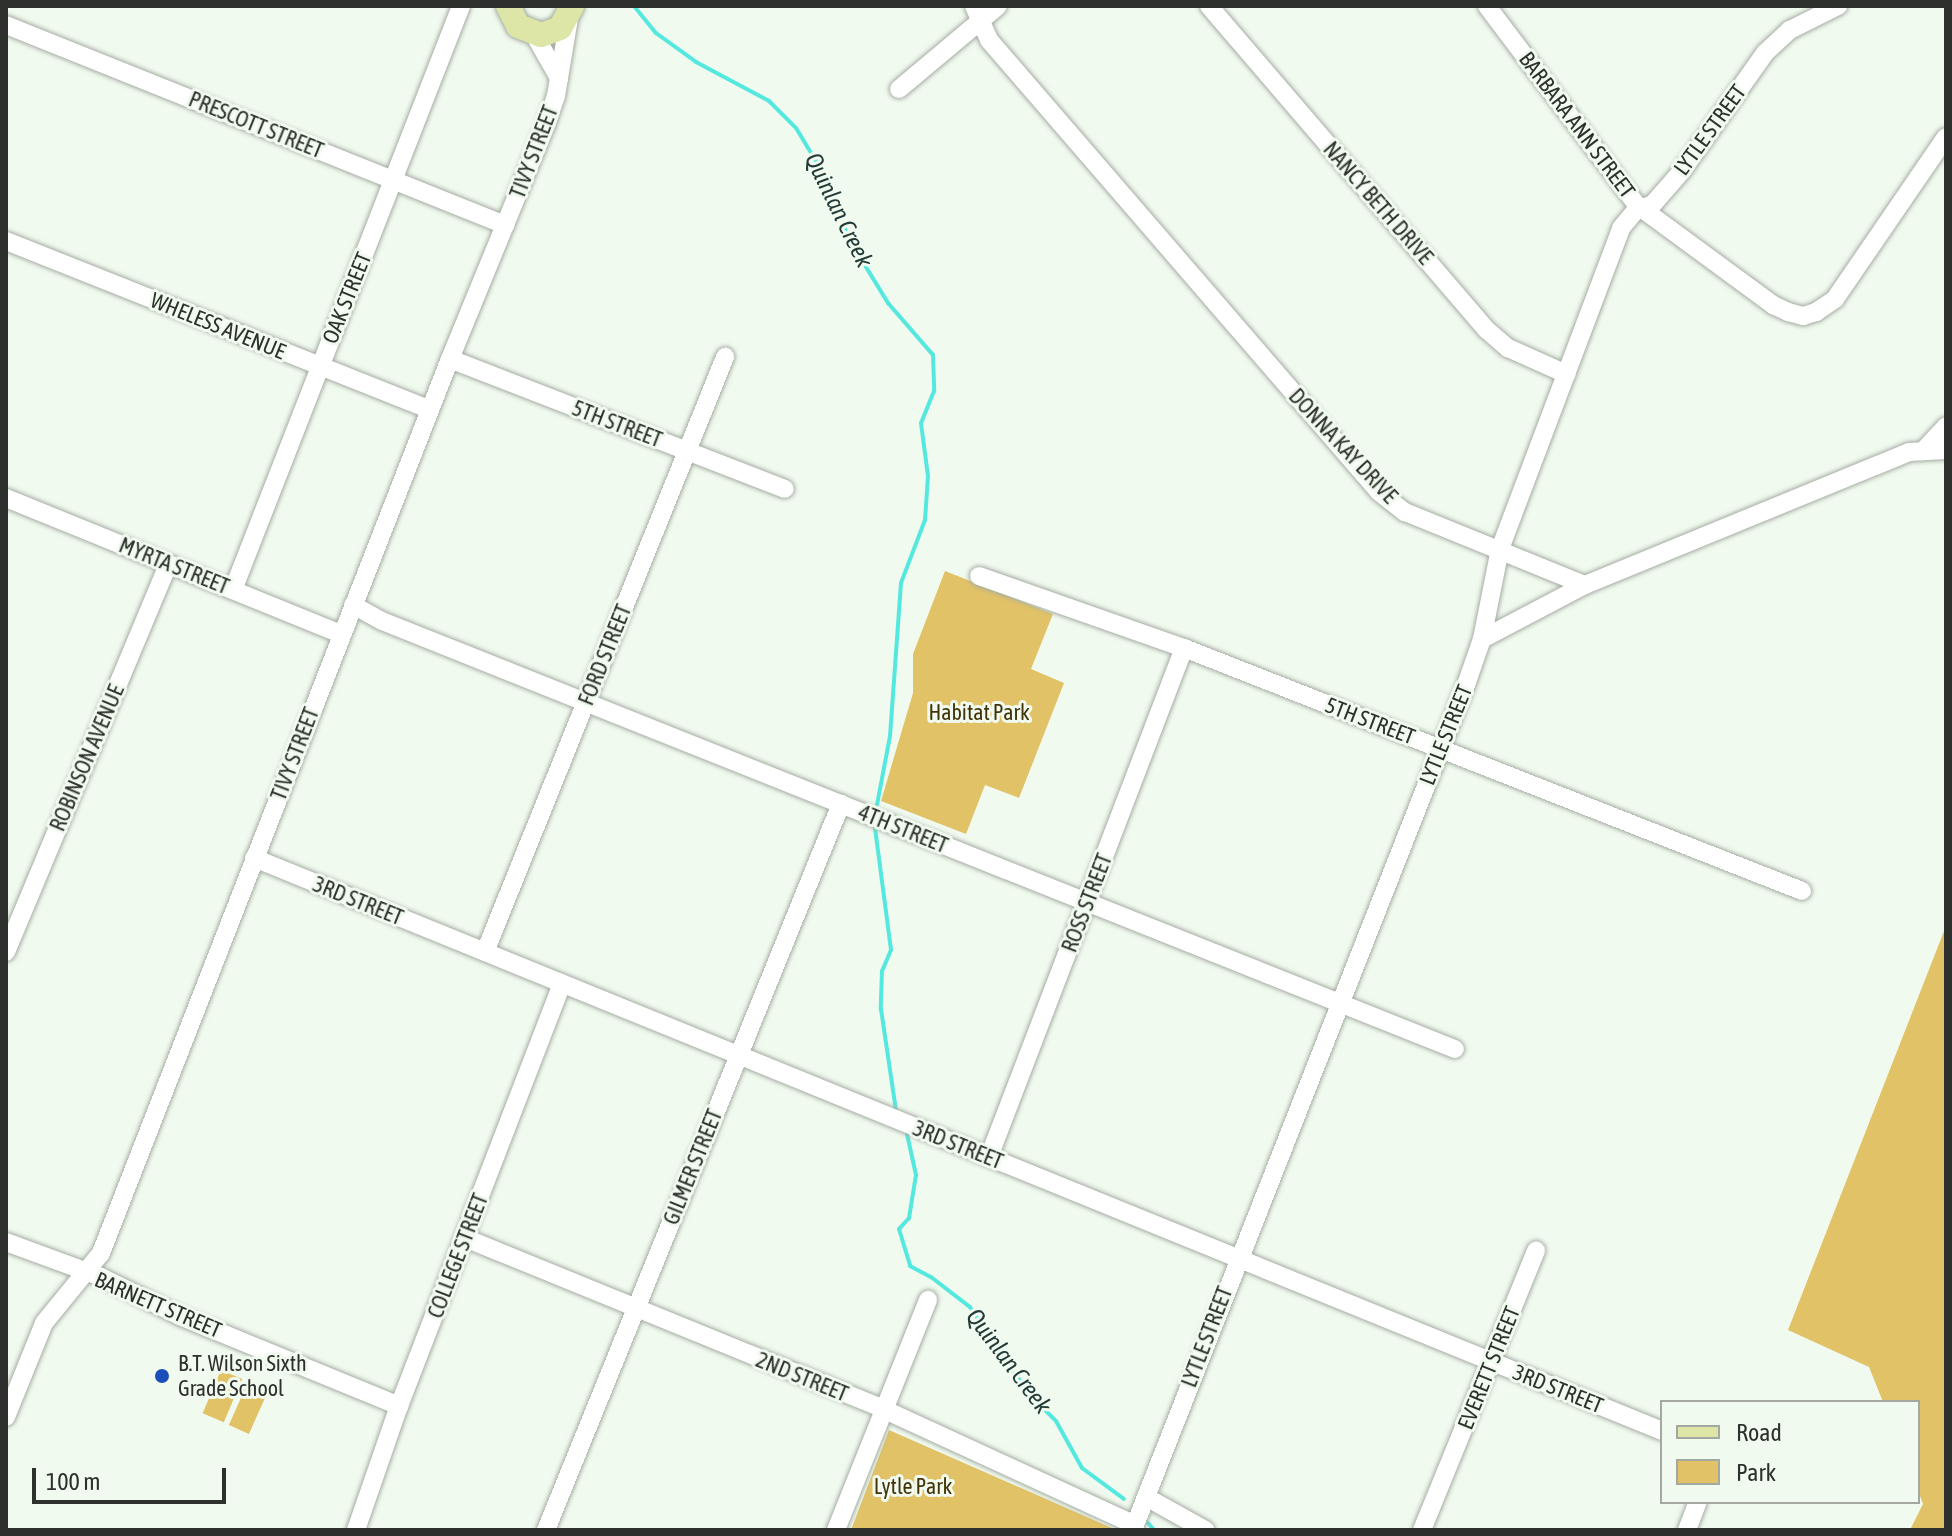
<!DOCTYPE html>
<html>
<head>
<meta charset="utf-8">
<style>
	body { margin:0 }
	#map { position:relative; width:1952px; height:1536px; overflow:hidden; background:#f1faef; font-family:"Asap Condensed",sans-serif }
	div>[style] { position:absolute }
	.green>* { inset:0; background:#e1c267; transform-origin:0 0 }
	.stream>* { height:4px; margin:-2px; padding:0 2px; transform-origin:2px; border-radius:2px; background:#55e8de }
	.roads { filter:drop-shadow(0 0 2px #a5ada3) drop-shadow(0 0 2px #a5ada3) }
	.minor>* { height:18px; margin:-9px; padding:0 9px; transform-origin:9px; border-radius:9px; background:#fff }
	.major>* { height:24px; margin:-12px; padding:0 12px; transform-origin:12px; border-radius:12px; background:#dde6a7 }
	.dots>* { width:22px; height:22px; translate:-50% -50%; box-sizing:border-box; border:4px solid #f1faef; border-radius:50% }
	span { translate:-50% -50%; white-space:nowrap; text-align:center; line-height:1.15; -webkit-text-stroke:6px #f1faef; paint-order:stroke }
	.street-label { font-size:22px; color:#2d302c }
	.park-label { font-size:22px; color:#423408 }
	.poi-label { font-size:22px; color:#2d302c }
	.left { translate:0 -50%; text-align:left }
	.water-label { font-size:24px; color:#223b39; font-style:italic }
	.frame { position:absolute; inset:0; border:8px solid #2d302c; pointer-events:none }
	.legend { position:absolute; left:1660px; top:1400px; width:260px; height:104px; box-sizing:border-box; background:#f1faef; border:2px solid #a3a9a1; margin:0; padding:10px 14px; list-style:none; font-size:24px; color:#2d302c }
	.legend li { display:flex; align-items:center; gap:16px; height:40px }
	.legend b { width:40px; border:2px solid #a3a9a1 }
	.scale { position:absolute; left:32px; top:1468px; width:194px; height:36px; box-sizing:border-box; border:4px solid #2d302c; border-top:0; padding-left:10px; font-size:24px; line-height:28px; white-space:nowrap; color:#2d302c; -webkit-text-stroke:6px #f1faef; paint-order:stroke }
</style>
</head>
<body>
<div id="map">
	<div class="green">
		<i style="clip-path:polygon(945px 571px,1053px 614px,1031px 669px,1064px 683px,1019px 798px,985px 785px,966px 834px,881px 801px,913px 693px,913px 654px)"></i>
		<i style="clip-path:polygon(1946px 926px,1946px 1530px,1910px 1530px,1923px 1504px,1918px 1491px,1918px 1402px,1883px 1402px,1869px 1367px,1788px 1330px)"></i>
		<i style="left:221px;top:1370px;width:23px;height:47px;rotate:23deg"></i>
		<i style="left:248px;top:1382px;width:22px;height:47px;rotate:24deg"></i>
		<i style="clip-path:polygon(889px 1430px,1112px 1528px,1111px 1530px,851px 1530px)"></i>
	</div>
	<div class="stream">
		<i style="left:634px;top:6px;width:35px;rotate:51deg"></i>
		<i style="left:656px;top:33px;width:49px;rotate:35.9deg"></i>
		<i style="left:696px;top:62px;width:83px;rotate:28.1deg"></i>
		<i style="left:769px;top:101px;width:38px;rotate:45deg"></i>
		<i style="left:796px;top:128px;width:79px;rotate:58.9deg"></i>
		<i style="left:837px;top:196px;width:41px;rotate:76deg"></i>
		<i style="left:847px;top:236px;width:79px;rotate:58.5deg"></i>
		<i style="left:888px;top:303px;width:69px;rotate:49.1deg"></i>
		<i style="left:933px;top:355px;width:36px;rotate:88deg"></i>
		<i style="left:934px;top:391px;width:35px;rotate:112deg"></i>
		<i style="left:921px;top:423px;width:53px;rotate:82.5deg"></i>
		<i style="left:928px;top:476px;width:44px;rotate:93.9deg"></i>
		<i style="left:925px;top:520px;width:67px;rotate:110.9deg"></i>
		<i style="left:901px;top:583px;width:153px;rotate:94.1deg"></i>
		<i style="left:890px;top:736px;width:70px;rotate:100.7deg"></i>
		<i style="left:875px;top:828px;width:123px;rotate:82.5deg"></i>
		<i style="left:891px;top:950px;width:23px;rotate:113deg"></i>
		<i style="left:882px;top:971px;width:38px;rotate:92deg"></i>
		<i style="left:881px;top:1009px;width:102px;rotate:81.6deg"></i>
		<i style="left:907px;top:1134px;width:42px;rotate:77.6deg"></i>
		<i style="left:916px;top:1175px;width:44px;rotate:99.2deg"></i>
		<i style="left:909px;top:1218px;width:15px;rotate:132deg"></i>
		<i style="left:899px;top:1229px;width:39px;rotate:73deg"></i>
		<i style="left:910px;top:1266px;width:24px;rotate:28deg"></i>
		<i style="left:931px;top:1277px;width:49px;rotate:37.6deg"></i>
		<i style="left:970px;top:1307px;width:105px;rotate:55.9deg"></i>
		<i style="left:1029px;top:1394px;width:38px;rotate:45deg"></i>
		<i style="left:1056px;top:1421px;width:54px;rotate:61deg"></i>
		<i style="left:1082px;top:1468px;width:52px;rotate:36.4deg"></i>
		<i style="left:1148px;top:1523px;width:9px;rotate:49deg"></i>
	</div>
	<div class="roads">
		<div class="minor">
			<i style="left:974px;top:6px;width:37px;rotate:66deg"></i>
			<i style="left:989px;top:40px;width:597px;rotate:49.21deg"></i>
			<i style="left:1379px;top:492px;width:33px;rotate:38deg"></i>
			<i style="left:1405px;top:512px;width:194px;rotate:22.1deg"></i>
			<i style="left:1585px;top:585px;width:350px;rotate:-22.3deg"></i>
			<i style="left:1909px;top:452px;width:37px;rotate:-3deg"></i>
			<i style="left:1209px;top:6px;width:427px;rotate:49.4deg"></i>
			<i style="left:1487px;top:330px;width:28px;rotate:41deg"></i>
			<i style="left:1508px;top:348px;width:64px;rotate:24.1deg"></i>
			<i style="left:1487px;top:6px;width:249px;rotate:53deg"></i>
			<i style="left:1637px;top:205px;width:169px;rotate:36.3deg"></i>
			<i style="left:1773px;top:305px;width:17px;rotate:25deg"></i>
			<i style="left:1788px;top:312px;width:16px;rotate:15deg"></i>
			<i style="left:1803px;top:316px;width:14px;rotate:-17deg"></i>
			<i style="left:1816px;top:312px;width:23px;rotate:-34deg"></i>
			<i style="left:1835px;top:299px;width:196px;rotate:-55.6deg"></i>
			<i style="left:6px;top:25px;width:538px;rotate:21.84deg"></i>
			<i style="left:534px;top:34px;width:51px;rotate:60.4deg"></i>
			<i style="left:899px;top:89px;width:129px;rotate:-40deg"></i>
			<i style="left:6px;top:241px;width:456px;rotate:21.7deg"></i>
			<i style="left:450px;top:359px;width:359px;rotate:21.2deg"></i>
			<i style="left:1923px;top:451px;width:34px;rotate:-47deg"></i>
			<i style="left:6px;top:498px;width:362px;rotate:22.1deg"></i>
			<i style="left:979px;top:576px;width:217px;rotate:19.4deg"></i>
			<i style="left:1184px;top:648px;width:664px;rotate:21.46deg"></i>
			<i style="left:233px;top:590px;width:627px;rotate:-68.67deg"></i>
			<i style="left:353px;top:605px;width:33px;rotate:29deg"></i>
			<i style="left:382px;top:621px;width:1155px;rotate:21.75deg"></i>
			<i style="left:1482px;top:639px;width:116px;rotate:-27.7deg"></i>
			<i style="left:254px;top:858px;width:1520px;rotate:22.14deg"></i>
			<i style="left:6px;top:952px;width:420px;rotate:-67.3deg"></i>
			<i style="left:485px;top:952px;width:642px;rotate:-68.03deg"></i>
			<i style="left:989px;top:1157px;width:545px;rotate:-69.04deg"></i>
			<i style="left:465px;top:1238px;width:452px;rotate:22.2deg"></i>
			<i style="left:883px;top:1409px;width:277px;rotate:24.7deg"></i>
			<i style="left:6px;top:1242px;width:101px;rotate:20.2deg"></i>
			<i style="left:101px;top:1277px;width:88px;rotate:26.3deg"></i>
			<i style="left:180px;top:1316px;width:237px;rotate:22.3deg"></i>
			<i style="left:6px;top:1417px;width:101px;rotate:-68deg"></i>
			<i style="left:44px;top:1323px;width:90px;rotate:-50.8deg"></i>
			<i style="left:101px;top:1253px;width:960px;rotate:-68.68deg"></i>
			<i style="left:450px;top:359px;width:256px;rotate:-67.7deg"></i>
			<i style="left:547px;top:122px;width:28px;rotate:-71deg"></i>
			<i style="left:556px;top:96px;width:79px;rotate:-80.5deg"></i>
			<i style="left:1146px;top:1497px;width:68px;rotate:29.2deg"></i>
			<i style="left:356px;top:1530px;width:131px;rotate:-70.9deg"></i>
			<i style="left:399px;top:1406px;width:452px;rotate:-68.9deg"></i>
			<i style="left:546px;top:1530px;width:784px;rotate:-67.89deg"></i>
			<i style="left:836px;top:1530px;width:248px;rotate:-68.2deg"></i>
			<i style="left:1133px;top:1530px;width:911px;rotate:-68.5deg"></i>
			<i style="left:1467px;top:682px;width:46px;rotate:-70.8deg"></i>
			<i style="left:1482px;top:639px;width:92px;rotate:-78.7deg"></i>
			<i style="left:1500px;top:549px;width:343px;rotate:-69.3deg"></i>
			<i style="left:1621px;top:228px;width:23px;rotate:-50deg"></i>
			<i style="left:1636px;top:210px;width:18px;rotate:-19deg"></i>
			<i style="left:1653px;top:204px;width:43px;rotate:-48.8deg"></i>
			<i style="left:1681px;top:172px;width:146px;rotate:-54.8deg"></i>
			<i style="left:1765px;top:53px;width:34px;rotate:-43deg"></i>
			<i style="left:1790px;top:30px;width:54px;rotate:-26.6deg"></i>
			<i style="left:1422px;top:1530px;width:302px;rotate:-67.8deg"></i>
			<i style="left:1687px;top:1530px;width:30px;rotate:-69deg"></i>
		</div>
		<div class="major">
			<i style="left:508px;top:6px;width:22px;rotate:63deg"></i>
			<i style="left:518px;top:26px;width:25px;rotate:21deg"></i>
			<i style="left:541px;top:35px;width:20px;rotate:-20deg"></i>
			<i style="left:560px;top:28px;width:25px;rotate:-61deg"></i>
		</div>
	</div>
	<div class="dots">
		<i style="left:162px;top:1376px;background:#1b4eba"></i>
	</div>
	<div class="street-label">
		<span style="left:256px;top:125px;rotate:22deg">PRESCOTT STREET</span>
		<span style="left:1577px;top:125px;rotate:53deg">BARBARA ANN STREET</span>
		<span style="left:1710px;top:130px;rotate:-54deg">LYTLE STREET</span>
		<span style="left:534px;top:152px;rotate:-69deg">TIVY STREET</span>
		<span style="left:1378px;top:203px;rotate:49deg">NANCY BETH DRIVE</span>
		<span style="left:347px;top:298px;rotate:-68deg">OAK STREET</span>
		<span style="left:218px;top:326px;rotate:22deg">WHELESS AVENUE</span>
		<span style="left:617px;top:424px;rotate:21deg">5TH STREET</span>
		<span style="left:1343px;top:446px;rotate:47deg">DONNA KAY DRIVE</span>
		<span style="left:174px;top:566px;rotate:22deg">MYRTA STREET</span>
		<span style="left:605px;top:655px;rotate:-68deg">FORD STREET</span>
		<span style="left:1370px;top:721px;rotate:21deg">5TH STREET</span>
		<span style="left:1446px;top:735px;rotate:-68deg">LYTLE STREET</span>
		<span style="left:295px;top:754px;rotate:-69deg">TIVY STREET</span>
		<span style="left:87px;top:758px;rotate:-67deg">ROBINSON AVENUE</span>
		<span style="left:903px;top:829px;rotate:22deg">4TH STREET</span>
		<span style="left:358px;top:901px;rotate:22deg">3RD STREET</span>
		<span style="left:1087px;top:903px;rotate:-69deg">ROSS STREET</span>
		<span style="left:958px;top:1145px;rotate:22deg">3RD STREET</span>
		<span style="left:693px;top:1167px;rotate:-68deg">GILMER STREET</span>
		<span style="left:458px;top:1256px;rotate:-69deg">COLLEGE STREET</span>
		<span style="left:158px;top:1305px;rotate:23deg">BARNETT STREET</span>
		<span style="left:1207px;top:1337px;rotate:-69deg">LYTLE STREET</span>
		<span style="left:1489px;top:1368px;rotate:-68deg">EVERETT STREET</span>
		<span style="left:802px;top:1377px;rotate:22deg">2ND STREET</span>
		<span style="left:1558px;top:1389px;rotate:22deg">3RD STREET</span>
	</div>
	<div class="park-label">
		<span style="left:979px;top:713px">Habitat Park</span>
		<span style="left:913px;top:1487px">Lytle Park</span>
	</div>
	<div class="poi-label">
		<span class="left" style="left:178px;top:1376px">B.T. Wilson Sixth<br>Grade School</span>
	</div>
	<div class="water-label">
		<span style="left:839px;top:210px;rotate:64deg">Quinlan Creek</span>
		<span style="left:1009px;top:1361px;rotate:53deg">Quinlan Creek</span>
	</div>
	<div class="frame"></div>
	<ul class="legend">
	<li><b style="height:10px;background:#dde6a7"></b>Road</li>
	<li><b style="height:22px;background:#e1c267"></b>Park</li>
	</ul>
	<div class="scale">100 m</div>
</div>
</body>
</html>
